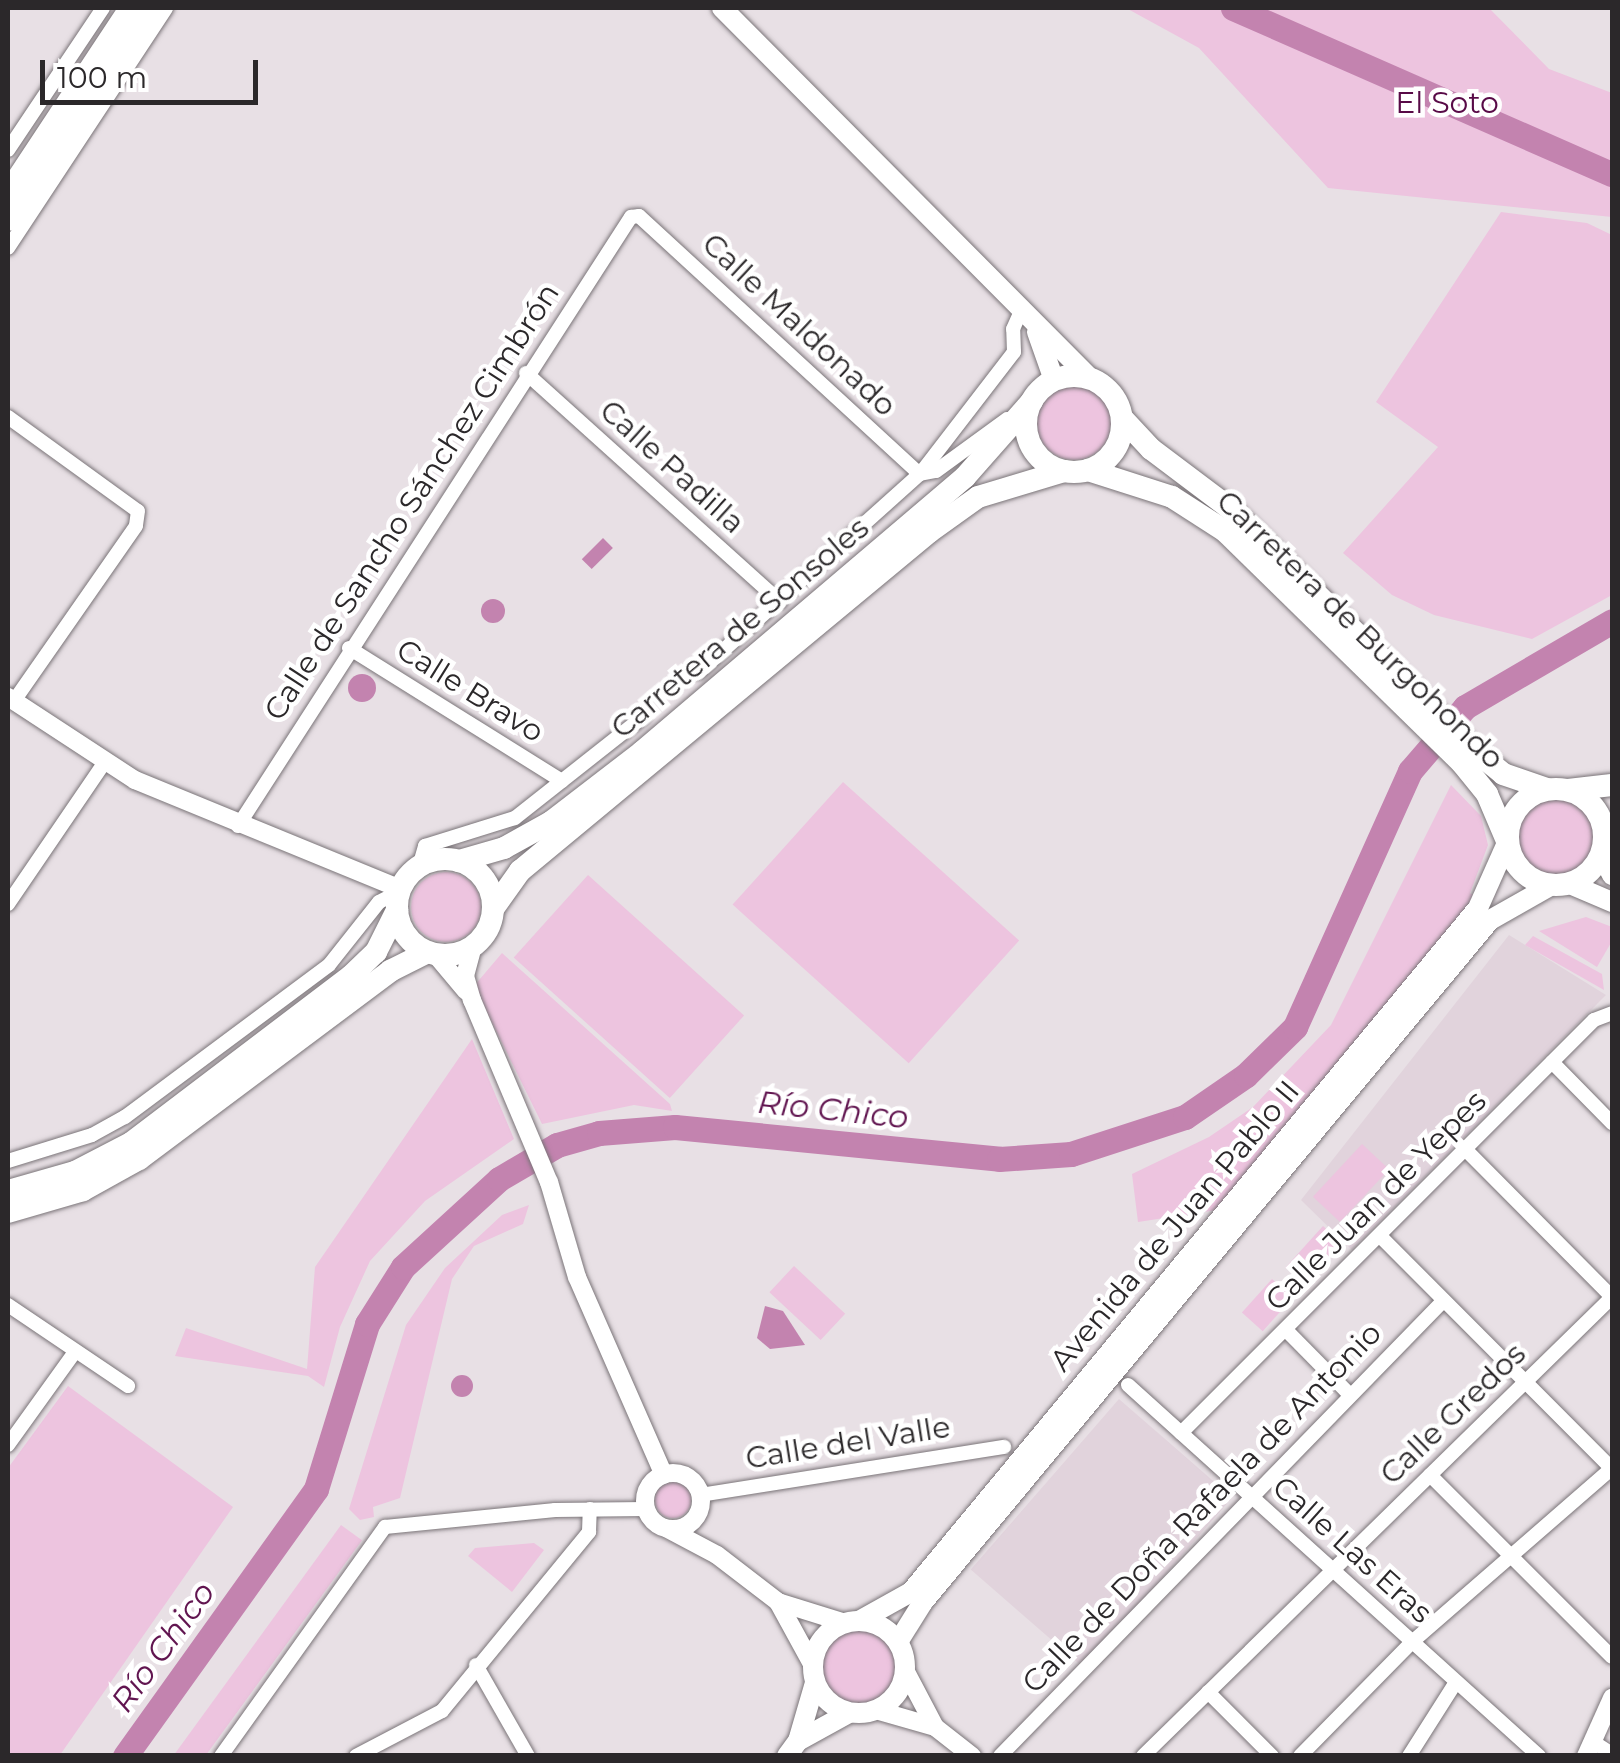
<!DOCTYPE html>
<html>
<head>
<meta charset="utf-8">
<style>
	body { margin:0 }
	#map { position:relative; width:1620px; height:1763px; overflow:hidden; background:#e8e0e5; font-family:Montserrat,sans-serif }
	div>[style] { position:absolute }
	.built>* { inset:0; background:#e1d3dc; transform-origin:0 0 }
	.green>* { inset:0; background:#edc4df; transform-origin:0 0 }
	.round { border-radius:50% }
	.water>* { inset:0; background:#c383af; transform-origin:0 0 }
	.river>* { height:25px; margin:-12.5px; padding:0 12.5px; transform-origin:12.5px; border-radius:12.5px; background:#c383af }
	.roads { filter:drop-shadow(0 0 2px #7a7478) drop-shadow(0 0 2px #7a7478) }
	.minor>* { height:14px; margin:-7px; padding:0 7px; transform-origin:7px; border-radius:7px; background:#fff }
	.tertiary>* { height:18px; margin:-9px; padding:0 9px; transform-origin:9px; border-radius:9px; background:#fff }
	.tertiary>.ring { margin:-9px; padding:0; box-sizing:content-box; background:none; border:18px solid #fff; border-radius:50% }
	.secondary>* { height:20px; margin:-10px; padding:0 10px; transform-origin:10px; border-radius:10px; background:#fff }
	.secondary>.ring { margin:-10px; padding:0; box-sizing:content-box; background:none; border:20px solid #fff; border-radius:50% }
	.trunk>* { height:22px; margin:-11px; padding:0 11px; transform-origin:11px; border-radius:11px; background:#fff }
	.trunk>.ring { margin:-11px; padding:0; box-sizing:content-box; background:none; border:22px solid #fff; border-radius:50% }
	span { translate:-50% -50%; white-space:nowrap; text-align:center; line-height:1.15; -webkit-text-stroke:9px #fff; paint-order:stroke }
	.park-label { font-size:30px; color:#580a47 }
	.street-label { font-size:30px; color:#2b282a }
	.water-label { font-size:32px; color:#611550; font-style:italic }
	.frame { position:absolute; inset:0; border:10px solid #2b282a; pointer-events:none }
	.scale { position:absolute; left:40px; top:60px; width:218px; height:45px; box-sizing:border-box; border:5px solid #2b282a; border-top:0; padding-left:12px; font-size:30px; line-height:35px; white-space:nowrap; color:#2b282a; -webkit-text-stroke:8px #fff; paint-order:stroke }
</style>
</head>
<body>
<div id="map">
	<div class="built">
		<i style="clip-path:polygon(1509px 935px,1606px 995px,1352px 1250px,1301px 1200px)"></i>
		<i style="left:1119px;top:1399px;width:150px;height:226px;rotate:41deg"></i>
	</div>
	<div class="green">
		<i style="clip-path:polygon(1126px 8px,1489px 8px,1549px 69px,1612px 93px,1612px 217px,1328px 188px,1199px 48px)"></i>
		<i style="clip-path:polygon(1501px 212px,1587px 223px,1612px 235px,1612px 595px,1532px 639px,1434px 615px,1392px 595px,1343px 553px,1438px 447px,1376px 402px)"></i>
		<i class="round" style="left:1037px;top:386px;width:74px;height:74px"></i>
		<i style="left:843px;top:782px;width:237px;height:165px;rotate:42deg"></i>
		<i style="clip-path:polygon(1451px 785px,1481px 816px,1488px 845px,1470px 893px,1476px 897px,1217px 1210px,1138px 1222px,1132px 1174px,1209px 1137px,1253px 1107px,1331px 1025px)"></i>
		<i class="round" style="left:1518px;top:799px;width:76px;height:76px"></i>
		<i class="round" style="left:411px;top:872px;width:70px;height:70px"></i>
		<i style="left:588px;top:875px;width:210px;height:111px;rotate:42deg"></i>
		<i style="clip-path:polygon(1586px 917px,1612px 927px,1612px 941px,1597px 967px,1539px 931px)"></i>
		<i style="clip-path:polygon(1533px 936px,1602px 974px,1604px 990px,1525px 945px)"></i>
		<i style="clip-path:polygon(502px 953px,670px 1104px,672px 1111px,634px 1105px,542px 1124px,474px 986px)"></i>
		<i style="clip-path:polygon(472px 1039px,514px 1139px,425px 1201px,370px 1261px,340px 1327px,324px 1387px,308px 1376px,175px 1356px,186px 1328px,307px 1369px,315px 1267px)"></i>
		<i style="left:1362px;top:1144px;width:37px;height:72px;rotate:43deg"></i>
		<i style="clip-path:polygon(529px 1205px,523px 1224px,474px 1246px,452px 1279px,400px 1498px,373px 1507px,374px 1517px,360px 1520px,349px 1509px,406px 1325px,445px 1268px,502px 1215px)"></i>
		<i style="left:1323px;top:1226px;width:27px;height:56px;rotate:42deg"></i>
		<i style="left:794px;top:1266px;width:70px;height:36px;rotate:43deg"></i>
		<i style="left:1272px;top:1279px;width:28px;height:45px;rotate:42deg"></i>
		<i style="clip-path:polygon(68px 1386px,233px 1507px,60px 1755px,8px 1755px,8px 1468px)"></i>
		<i class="round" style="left:655px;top:1482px;width:36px;height:36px"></i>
		<i style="left:341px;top:1525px;width:26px;height:284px;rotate:36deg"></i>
		<i style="clip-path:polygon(534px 1543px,544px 1550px,512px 1592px,468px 1556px,475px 1548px)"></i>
		<i class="round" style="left:822px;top:1628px;width:76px;height:76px"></i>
	</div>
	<div class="water">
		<i style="left:603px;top:538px;width:14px;height:30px;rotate:45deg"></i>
		<i class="round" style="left:481px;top:599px;width:24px;height:24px"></i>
		<i class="round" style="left:348px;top:674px;width:28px;height:28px"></i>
		<i style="clip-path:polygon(765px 1306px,783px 1311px,805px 1345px,770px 1349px,757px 1338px)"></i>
		<i class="round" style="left:451px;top:1375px;width:22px;height:22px"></i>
	</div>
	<div class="river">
		<i style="left:1233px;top:8px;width:414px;rotate:23.7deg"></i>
		<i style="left:125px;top:1756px;width:328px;rotate:-54.4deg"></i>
		<i style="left:316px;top:1489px;width:173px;rotate:-72.8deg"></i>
		<i style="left:367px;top:1324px;width:67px;rotate:-57.7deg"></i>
		<i style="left:403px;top:1267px;width:130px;rotate:-42.5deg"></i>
		<i style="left:499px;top:1179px;width:67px;rotate:-30.4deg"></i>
		<i style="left:557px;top:1145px;width:44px;rotate:-15.9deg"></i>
		<i style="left:599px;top:1133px;width:76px;rotate:-4.5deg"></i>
		<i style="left:675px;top:1127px;width:326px;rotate:5.6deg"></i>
		<i style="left:999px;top:1159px;width:72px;rotate:-4deg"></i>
		<i style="left:1071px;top:1154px;width:120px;rotate:-18deg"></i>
		<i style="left:1185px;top:1117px;width:74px;rotate:-34.5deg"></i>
		<i style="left:1246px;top:1075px;width:69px;rotate:-44.4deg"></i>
		<i style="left:1295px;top:1027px;width:281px;rotate:-65.8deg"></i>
		<i style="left:1410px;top:771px;width:84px;rotate:-49.3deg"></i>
		<i style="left:1465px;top:707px;width:170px;rotate:-30.3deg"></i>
	</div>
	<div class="roads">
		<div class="minor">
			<i style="left:8px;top:150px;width:171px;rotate:-56.2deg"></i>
			<i style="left:8px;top:248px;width:287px;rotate:-56.6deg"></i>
			<i style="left:526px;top:373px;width:342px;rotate:42deg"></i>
			<i style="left:8px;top:417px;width:160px;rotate:35.9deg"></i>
			<i style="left:138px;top:511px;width:15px;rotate:98deg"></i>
			<i style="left:136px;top:526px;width:213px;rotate:124.9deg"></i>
			<i style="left:920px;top:474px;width:16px;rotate:-11deg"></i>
			<i style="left:936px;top:471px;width:88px;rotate:-36.2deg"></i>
			<i style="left:349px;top:648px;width:251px;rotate:32deg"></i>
			<i style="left:699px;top:672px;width:297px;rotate:-41.9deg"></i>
			<i style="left:920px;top:474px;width:154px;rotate:-52.4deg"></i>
			<i style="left:1014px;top:352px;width:23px;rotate:-92deg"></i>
			<i style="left:1013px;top:329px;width:20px;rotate:-66deg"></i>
			<i style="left:238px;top:826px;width:725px;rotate:-57.17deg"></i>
			<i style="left:631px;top:217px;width:8px;rotate:-7deg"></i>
			<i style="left:639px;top:216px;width:381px;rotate:42.6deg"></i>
			<i style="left:419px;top:867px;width:22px;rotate:-74deg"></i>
			<i style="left:425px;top:846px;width:94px;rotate:-17.3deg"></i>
			<i style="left:515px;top:818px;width:164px;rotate:-38.3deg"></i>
			<i style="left:8px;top:904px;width:172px;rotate:-55.7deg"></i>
			<i style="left:1552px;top:1062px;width:86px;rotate:45.5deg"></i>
			<i style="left:1466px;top:1150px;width:207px;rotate:45.2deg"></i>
			<i style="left:8px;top:1161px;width:88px;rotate:-17.2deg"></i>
			<i style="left:92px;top:1135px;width:38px;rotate:-29deg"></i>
			<i style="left:125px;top:1117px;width:254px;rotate:-36.7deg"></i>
			<i style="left:329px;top:965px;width:80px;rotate:-51.6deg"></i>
			<i style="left:379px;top:902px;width:22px;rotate:-27deg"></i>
			<i style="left:1380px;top:1236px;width:329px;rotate:45.1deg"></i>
			<i style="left:8px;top:1305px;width:145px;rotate:34deg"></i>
			<i style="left:1286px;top:1330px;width:91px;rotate:45.4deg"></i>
			<i style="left:1128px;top:1385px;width:554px;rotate:42.07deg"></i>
			<i style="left:1181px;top:1433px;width:584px;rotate:-45deg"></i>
			<i style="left:1594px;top:1020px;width:19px;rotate:-21deg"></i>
			<i style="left:8px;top:1445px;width:113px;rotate:-54.3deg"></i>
			<i style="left:1430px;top:1475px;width:257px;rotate:45deg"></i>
			<i style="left:700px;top:1495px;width:308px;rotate:-9deg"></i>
			<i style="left:476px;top:1665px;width:105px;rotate:60.3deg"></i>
			<i style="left:1208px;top:1692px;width:91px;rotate:45deg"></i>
			<i style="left:1592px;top:1741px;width:24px;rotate:33deg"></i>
			<i style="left:221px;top:1756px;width:282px;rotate:-54.4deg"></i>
			<i style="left:385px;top:1527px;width:171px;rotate:-5.7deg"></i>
			<i style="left:555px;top:1510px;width:91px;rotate:-0.6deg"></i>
			<i style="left:356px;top:1756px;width:97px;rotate:-27.6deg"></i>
			<i style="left:442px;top:1711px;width:232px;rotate:-50.6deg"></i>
			<i style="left:589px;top:1532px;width:23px;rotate:-88deg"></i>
			<i style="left:1000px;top:1756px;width:636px;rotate:-45.76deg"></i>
			<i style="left:1143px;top:1756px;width:656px;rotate:-44.38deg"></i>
			<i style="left:1300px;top:1756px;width:160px;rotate:-45.5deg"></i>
			<i style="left:1412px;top:1642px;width:265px;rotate:-41deg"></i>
			<i style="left:1409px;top:1756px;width:88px;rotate:-57.6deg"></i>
		</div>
		<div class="tertiary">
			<i style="left:8px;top:697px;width:152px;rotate:33.2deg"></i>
			<i style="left:135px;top:780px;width:287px;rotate:22.3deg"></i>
			<i style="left:473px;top:946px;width:31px;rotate:105deg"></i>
			<i style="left:465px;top:976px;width:25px;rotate:74deg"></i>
			<i style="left:472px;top:1000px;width:198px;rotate:67.1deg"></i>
			<i style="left:549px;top:1182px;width:99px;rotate:73.6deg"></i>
			<i style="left:577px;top:1277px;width:216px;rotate:66.3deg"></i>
			<i style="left:435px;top:954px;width:48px;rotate:50deg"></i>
			<i class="ring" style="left:645px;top:1473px;width:38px;height:38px"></i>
			<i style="left:668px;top:1529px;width:55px;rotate:28deg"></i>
			<i style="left:717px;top:1555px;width:77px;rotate:37.6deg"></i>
			<i style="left:778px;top:1602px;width:70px;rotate:17.4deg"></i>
			<i style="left:778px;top:1602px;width:71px;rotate:61.3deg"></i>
			<i style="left:905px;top:1670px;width:64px;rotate:62.2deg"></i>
			<i style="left:935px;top:1727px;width:47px;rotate:38.1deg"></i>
			<i style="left:876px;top:1710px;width:61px;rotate:16.1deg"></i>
			<i style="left:1586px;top:1756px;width:64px;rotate:-65.9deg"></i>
		</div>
		<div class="secondary">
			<i style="left:722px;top:8px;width:520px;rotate:45.16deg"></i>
			<i style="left:8px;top:191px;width:219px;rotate:-56.5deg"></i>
			<i style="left:8px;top:221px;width:255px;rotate:-56.7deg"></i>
			<i style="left:1037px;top:332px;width:51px;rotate:70.5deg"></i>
			<i style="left:1601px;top:854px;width:24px;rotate:62deg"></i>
			<i style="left:1570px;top:884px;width:46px;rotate:23.2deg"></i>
			<i style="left:859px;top:1621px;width:60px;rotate:-29.1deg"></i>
			<i style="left:911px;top:1592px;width:888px;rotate:-50.34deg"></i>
			<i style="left:1478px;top:908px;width:71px;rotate:-66deg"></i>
			<i class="ring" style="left:813px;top:1621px;width:72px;height:72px"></i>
			<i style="left:898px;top:1642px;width:47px;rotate:-58deg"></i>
			<i style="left:923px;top:1602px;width:887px;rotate:-50.26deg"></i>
			<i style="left:1490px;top:920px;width:69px;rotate:-29.5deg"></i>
			<i style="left:798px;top:1741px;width:58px;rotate:-28.8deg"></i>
			<i style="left:787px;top:1756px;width:19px;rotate:-54deg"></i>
			<i style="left:798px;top:1741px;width:60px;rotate:-73.7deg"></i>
		</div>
		<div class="trunk">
			<i class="ring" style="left:1026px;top:376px;width:74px;height:74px"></i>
			<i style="left:1123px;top:419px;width:41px;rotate:47deg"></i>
			<i style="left:1151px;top:449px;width:101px;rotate:37deg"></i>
			<i style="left:1232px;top:510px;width:342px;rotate:44.8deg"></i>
			<i style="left:1475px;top:751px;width:36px;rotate:39deg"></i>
			<i style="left:1503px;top:774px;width:46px;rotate:18.8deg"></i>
			<i style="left:1088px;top:470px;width:88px;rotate:17.8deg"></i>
			<i style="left:1172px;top:497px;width:63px;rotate:32.7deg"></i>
			<i style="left:1225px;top:531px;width:332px;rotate:44.4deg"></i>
			<i style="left:1462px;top:763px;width:40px;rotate:51deg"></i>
			<i style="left:1487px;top:794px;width:51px;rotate:66.9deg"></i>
			<i class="ring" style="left:1508px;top:789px;width:74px;height:74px"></i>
			<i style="left:1568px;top:790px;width:44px;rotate:-6.5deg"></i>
			<i class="ring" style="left:397px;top:859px;width:74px;height:74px"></i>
			<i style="left:459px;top:861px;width:47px;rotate:-16.1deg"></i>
			<i style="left:504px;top:848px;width:54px;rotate:-29deg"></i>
			<i style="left:551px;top:822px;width:115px;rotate:-37.6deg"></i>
			<i style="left:642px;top:752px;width:424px;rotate:-40.4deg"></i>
			<i style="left:965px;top:477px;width:101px;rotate:-48.6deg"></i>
			<i style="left:493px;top:909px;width:47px;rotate:-54.6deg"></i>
			<i style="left:520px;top:871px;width:531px;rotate:-39.65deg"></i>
			<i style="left:929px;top:532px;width:60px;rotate:-35.5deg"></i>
			<i style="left:978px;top:497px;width:90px;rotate:-16.8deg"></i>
			<i style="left:8px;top:1191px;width:70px;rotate:-15.8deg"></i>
			<i style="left:75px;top:1172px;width:63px;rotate:-27.4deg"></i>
			<i style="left:131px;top:1143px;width:276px;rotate:-37.2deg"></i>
			<i style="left:351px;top:976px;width:35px;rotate:-44deg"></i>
			<i style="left:376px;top:952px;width:47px;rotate:-63.4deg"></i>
			<i style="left:8px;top:1212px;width:78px;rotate:-16.3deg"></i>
			<i style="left:83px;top:1190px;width:64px;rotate:-29deg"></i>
			<i style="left:139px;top:1159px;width:314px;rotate:-36.8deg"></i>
			<i style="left:390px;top:971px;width:42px;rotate:-26.6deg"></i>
		</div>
	</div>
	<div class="park-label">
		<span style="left:1447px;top:103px">El Soto</span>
	</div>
	<div class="street-label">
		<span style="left:799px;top:325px;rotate:43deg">Calle Maldonado</span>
		<span style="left:672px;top:467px;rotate:42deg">Calle Padilla</span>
		<span style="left:412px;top:502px;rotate:-57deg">Calle de Sancho Sánchez Cimbrón</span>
		<span style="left:740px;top:628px;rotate:-40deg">Carretera de Sonsoles</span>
		<span style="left:1360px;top:630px;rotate:44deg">Carretera de Burgohondo</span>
		<span style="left:470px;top:691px;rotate:32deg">Calle Bravo</span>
		<span style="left:1376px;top:1201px;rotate:-45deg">Calle Juan de Yepes</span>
		<span style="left:1175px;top:1226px;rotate:-50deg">Avenida de Juan Pablo II</span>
		<span style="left:1453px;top:1414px;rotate:-44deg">Calle Gredos</span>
		<span style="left:848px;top:1443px;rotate:-9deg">Calle del Valle</span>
		<span style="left:1202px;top:1508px;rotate:-46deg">Calle de Doña Rafaela de Antonio</span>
		<span style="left:1352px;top:1550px;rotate:42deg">Calle Las Eras</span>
	</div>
	<div class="water-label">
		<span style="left:833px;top:1110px;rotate:6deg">Río Chico</span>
		<span style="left:163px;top:1647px;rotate:-54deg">Río Chico</span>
	</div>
	<div class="frame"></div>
	<div class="scale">100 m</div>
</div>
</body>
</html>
